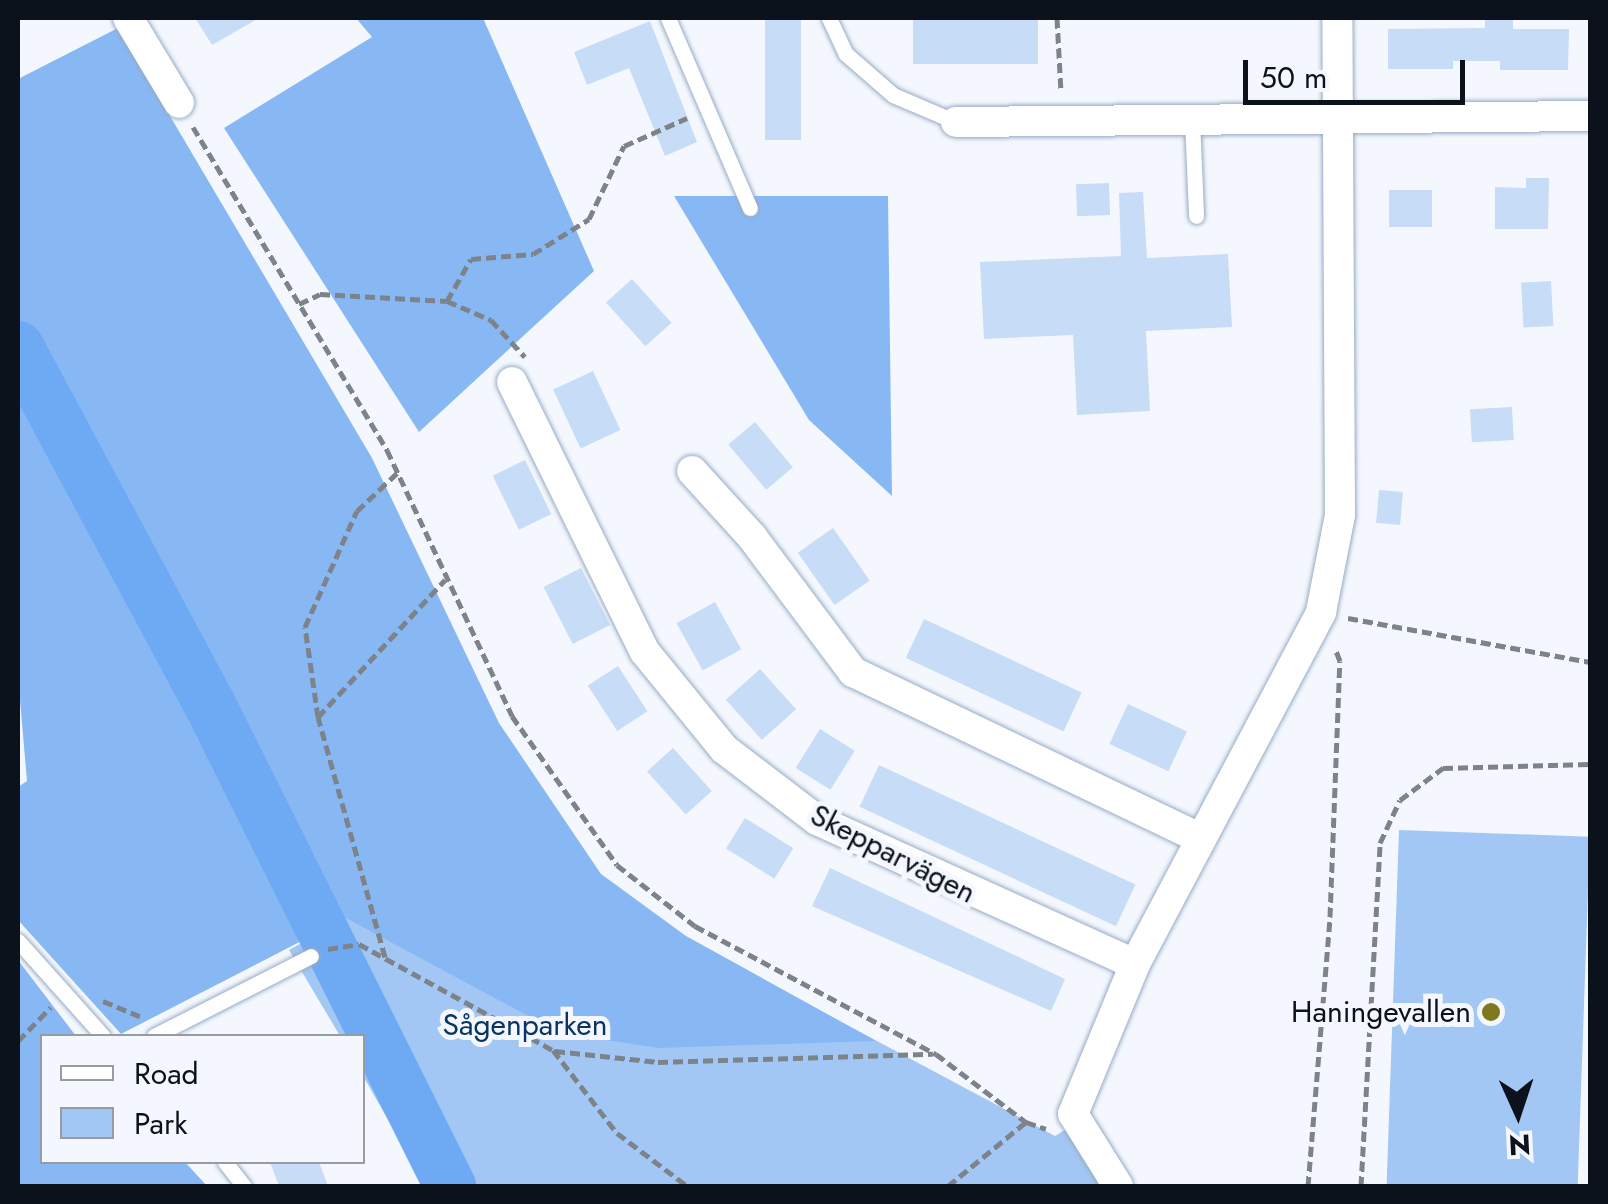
<!DOCTYPE html>
<html>
<head>
<meta charset="utf-8">
<style>
	body { margin:0 }
	#map { position:relative; width:1608px; height:1204px; overflow:hidden; background:#f4f8fe; font-family:Jost,sans-serif }
	div>[style] { position:absolute }
	.green>* { inset:0; background:#a3c7f4; transform-origin:0 0 }
	.forest>* { inset:0; background:#88b8f3 }
	.river>* { height:52px; margin:-26px; padding:0 26px; transform-origin:26px; border-radius:26px; background:#6daaf3 }
	.building>* { inset:0; background:#c7dcf7; transform-origin:0 0 }
	.path>* { height:5px; margin-top:-2.5px; transform-origin:0; background:repeating-linear-gradient(90deg,#7d838a 0 10px,transparent 0 15px) }
	.roads { filter:drop-shadow(0 0 2px #97abc4) drop-shadow(0 0 2px #97abc4) }
	.lane>* { height:15px; margin:-7.5px; padding:0 7.5px; transform-origin:7.5px; border-radius:7.5px; background:#fff }
	.street>* { height:30px; margin:-15px; padding:0 15px; transform-origin:15px; border-radius:15px; background:#fff }
	.dots>* { width:28px; height:28px; translate:-50% -50%; box-sizing:border-box; border:5px solid #f4f8fe; border-radius:50% }
	span { translate:-50% -50%; white-space:nowrap; text-align:center; line-height:1.15; -webkit-text-stroke:10px #f4f8fe; paint-order:stroke }
	.street-label { font-size:30px; color:#0b121b }
	.poi-label { font-size:30px; color:#0b121b }
	.right { translate:-100% -50%; text-align:right }
	.park-label { font-size:30px; color:#0a3563 }
	.frame { position:absolute; inset:0; border:20px solid #0b121b; pointer-events:none }
	.legend { position:absolute; left:40px; top:1034px; width:325px; height:130px; box-sizing:border-box; background:#f4f8fe; border:2px solid #979ca3; margin:0; padding:12px 18px; list-style:none; font-size:30px; color:#0b121b }
	.legend li { display:flex; align-items:center; gap:20px; height:50px }
	.legend b { width:50px; border:2px solid #979ca3 }
	.north { position:absolute; left:1468px; top:1064px; width:100px; height:100px; -webkit-text-stroke:8px #f4f8fe; paint-order:stroke; rotate:177deg; font-size:28px; font-weight:700; line-height:40px; text-align:center; color:#0b121b }
	.north::after { content:''; display:block; margin:auto; width:35px; height:45px; background:#0b121b; clip-path:polygon(50% 0,100% 100%,50% 72%,0 100%) }
	.scale { position:absolute; left:1243px; top:60px; width:222px; height:45px; box-sizing:border-box; border:5px solid #0b121b; border-top:0; padding-left:12px; font-size:30px; line-height:35px; white-space:nowrap; color:#0b121b; -webkit-text-stroke:8px #f4f8fe; paint-order:stroke }
</style>
</head>
<body>
<div id="map">
	<div class="green">
		<i style="clip-path:polygon(550px 802px,600px 876px,686px 939px,1055px 1136px,1073px 1125px,1111px 1186px,426px 1186px,363px 1076px,362px 1036px,340px 1036px,289px 950px)"></i>
		<i style="left:1399px;top:830px;width:191px;height:356px;rotate:2deg"></i>
	</div>
	<div class="forest">
		<i style="clip-path:polygon(356px 18px,483px 18px,594px 271px,419px 432px,224px 128px,372px 37px)"></i>
		<i style="clip-path:polygon(118px 28px,372px 458px,499px 723px,601px 874px,686px 936px,876px 1041px,659px 1048px,560px 1033px,346px 918px,121px 1034px,18px 920px,18px 787px,27px 781px,18px 677px,18px 79px)"></i>
		<i style="clip-path:polygon(674px 196px,888px 196px,892px 496px,809px 420px)"></i>
		<i style="clip-path:polygon(18px 960px,76px 1036px,42px 1036px,42px 1162px,185px 1162px,207px 1186px,18px 1186px)"></i>
	</div>
	<div class="river">
		<i style="left:18px;top:347px;width:406px;rotate:61.8deg"></i>
		<i style="left:210px;top:705px;width:538px;rotate:63.48deg"></i>
	</div>
	<div class="building">
		<i style="clip-path:polygon(195px 18px,259px 18px,212px 45px)"></i>
		<i style="left:765px;top:18px;width:36px;height:122px"></i>
		<i style="left:913px;top:18px;width:125px;height:46px"></i>
		<i style="clip-path:polygon(1485px 18px,1513px 18px,1513px 29px,1569px 29px,1568px 70px,1500px 70px,1500px 61px,1453px 61px,1453px 69px,1388px 69px,1388px 29px,1485px 28px)"></i>
		<i style="clip-path:polygon(650px 21px,697px 142px,665px 156px,629px 68px,587px 85px,574px 52px)"></i>
		<i style="clip-path:polygon(1526px 178px,1549px 178px,1548px 229px,1495px 229px,1495px 187px,1526px 188px)"></i>
		<i style="left:1109px;top:183px;width:32px;height:33px;rotate:88deg"></i>
		<i style="left:1389px;top:190px;width:43px;height:37px"></i>
		<i style="clip-path:polygon(1143px 192px,1147px 258px,1228px 254px,1232px 327px,1146px 331px,1150px 411px,1077px 415px,1073px 335px,984px 339px,980px 262px,1121px 256px,1119px 193px)"></i>
		<i style="left:632px;top:279px;width:59px;height:35px;rotate:48deg"></i>
		<i style="left:1551px;top:281px;width:45px;height:30px;rotate:87deg"></i>
		<i style="left:593px;top:371px;width:65px;height:44px;rotate:65deg"></i>
		<i style="left:1512px;top:407px;width:33px;height:42px;rotate:87deg"></i>
		<i style="left:755px;top:422px;width:59px;height:35px;rotate:50deg"></i>
		<i style="left:525px;top:460px;width:60px;height:36px;rotate:64deg"></i>
		<i style="left:1379px;top:490px;width:24px;height:33px;rotate:5deg"></i>
		<i style="left:833px;top:528px;width:64px;height:43px;rotate:55deg"></i>
		<i style="left:581px;top:568px;width:64px;height:42px;rotate:63deg"></i>
		<i style="left:715px;top:602px;width:54px;height:44px;rotate:61deg"></i>
		<i style="left:924px;top:619px;width:174px;height:43px;rotate:25deg"></i>
		<i style="left:618px;top:666px;width:54px;height:36px;rotate:57deg"></i>
		<i style="left:760px;top:669px;width:54px;height:46px;rotate:48deg"></i>
		<i style="left:1128px;top:704px;width:65px;height:44px;rotate:25deg"></i>
		<i style="left:820px;top:729px;width:41px;height:46px;rotate:32deg"></i>
		<i style="left:673px;top:748px;width:58px;height:35px;rotate:48deg"></i>
		<i style="left:879px;top:765px;width:283px;height:46px;rotate:25deg"></i>
		<i style="left:745px;top:818px;width:57px;height:36px;rotate:32deg"></i>
		<i style="clip-path:polygon(830px 868px,1065px 979px,1051px 1011px,812px 906px)"></i>
		<i style="clip-path:polygon(270px 1162px,319px 1162px,328px 1186px,279px 1186px)"></i>
	</div>
	<div class="path">
		<i style="left:1057px;top:18px;width:74px;rotate:86.9deg"></i>
		<i style="left:193px;top:127px;width:377px;rotate:59deg"></i>
		<i style="left:387px;top:450px;width:294px;rotate:64.8deg"></i>
		<i style="left:512px;top:716px;width:182px;rotate:54.8deg"></i>
		<i style="left:617px;top:865px;width:99px;rotate:38deg"></i>
		<i style="left:695px;top:926px;width:273px;rotate:28deg"></i>
		<i style="left:936px;top:1054px;width:113px;rotate:37.1deg"></i>
		<i style="left:1026px;top:1122px;width:21px;rotate:19deg"></i>
		<i style="left:447px;top:301px;width:48px;rotate:23.4deg"></i>
		<i style="left:491px;top:320px;width:50px;rotate:47.4deg"></i>
		<i style="left:299px;top:304px;width:23px;rotate:-25deg"></i>
		<i style="left:320px;top:294px;width:127px;rotate:3.2deg"></i>
		<i style="left:447px;top:301px;width:48px;rotate:-60.3deg"></i>
		<i style="left:471px;top:259px;width:62px;rotate:-4.6deg"></i>
		<i style="left:533px;top:254px;width:66px;rotate:-32deg"></i>
		<i style="left:589px;top:219px;width:81px;rotate:-64.4deg"></i>
		<i style="left:624px;top:146px;width:69px;rotate:-24deg"></i>
		<i style="left:1348px;top:618px;width:246px;rotate:10.3deg"></i>
		<i style="left:318px;top:717px;width:187px;rotate:-47.2deg"></i>
		<i style="left:328px;top:949px;width:31px;rotate:-9deg"></i>
		<i style="left:359px;top:944px;width:221px;rotate:28.7deg"></i>
		<i style="left:553px;top:1050px;width:105px;rotate:52.4deg"></i>
		<i style="left:617px;top:1133px;width:88px;rotate:37.1deg"></i>
		<i style="left:385px;top:957px;width:249px;rotate:-105.6deg"></i>
		<i style="left:318px;top:717px;width:91px;rotate:-98.2deg"></i>
		<i style="left:305px;top:627px;width:127px;rotate:-65.9deg"></i>
		<i style="left:357px;top:511px;width:55px;rotate:-43.5deg"></i>
		<i style="left:103px;top:1001px;width:44px;rotate:22.5deg"></i>
		<i style="left:18px;top:1041px;width:47px;rotate:-45.9deg"></i>
		<i style="left:555px;top:1051px;width:104px;rotate:6.1deg"></i>
		<i style="left:658px;top:1062px;width:275px;rotate:-1.7deg"></i>
		<i style="left:948px;top:1186px;width:101px;rotate:-39.4deg"></i>
		<i style="left:1308px;top:1186px;width:270px;rotate:-85.3deg"></i>
		<i style="left:1330px;top:917px;width:256px;rotate:-87.8deg"></i>
		<i style="left:1340px;top:661px;width:14px;rotate:-111deg"></i>
		<i style="left:1361px;top:1186px;width:344px;rotate:-86.8deg"></i>
		<i style="left:1380px;top:843px;width:47px;rotate:-65.1deg"></i>
		<i style="left:1400px;top:800px;width:54px;rotate:-36.7deg"></i>
		<i style="left:1443px;top:768px;width:147px;rotate:-1.6deg"></i>
	</div>
	<div class="roads">
		<div class="lane">
			<i style="left:668px;top:18px;width:207px;rotate:66.7deg"></i>
			<i style="left:829px;top:18px;width:40px;rotate:65deg"></i>
			<i style="left:846px;top:54px;width:62px;rotate:41.1deg"></i>
			<i style="left:893px;top:95px;width:69px;rotate:23.2deg"></i>
			<i style="left:1192px;top:119px;width:97px;rotate:87.6deg"></i>
			<i style="left:18px;top:941px;width:127px;rotate:48.2deg"></i>
			<i style="left:154px;top:1036px;width:176px;rotate:-27deg"></i>
			<i style="left:225px;top:1162px;width:31px;rotate:52deg"></i>
		</div>
		<div class="street">
			<i style="left:128px;top:18px;width:99px;rotate:59deg"></i>
			<i style="left:956px;top:122px;width:634px;rotate:-0.54deg"></i>
			<i style="left:512px;top:382px;width:301px;rotate:63.8deg"></i>
			<i style="left:645px;top:652px;width:125px;rotate:50.8deg"></i>
			<i style="left:724px;top:749px;width:117px;rotate:37.4deg"></i>
			<i style="left:817px;top:820px;width:349px;rotate:24.4deg"></i>
			<i style="left:692px;top:471px;width:89px;rotate:47.7deg"></i>
			<i style="left:752px;top:537px;width:169px;rotate:53.2deg"></i>
			<i style="left:853px;top:672px;width:386px;rotate:25.6deg"></i>
			<i style="left:1118px;top:1186px;width:85px;rotate:-122deg"></i>
			<i style="left:1073px;top:1114px;width:162px;rotate:-67.5deg"></i>
			<i style="left:1135px;top:964px;width:398px;rotate:-62.1deg"></i>
			<i style="left:1321px;top:612px;width:99px;rotate:-78.9deg"></i>
			<i style="left:1340px;top:515px;width:497px;rotate:-90.3deg"></i>
		</div>
	</div>
	<div class="dots">
		<i style="left:1491px;top:1012px;background:#81781d"></i>
	</div>
	<div class="street-label">
		<span style="left:893px;top:854px;rotate:27deg">Skepparvägen</span>
	</div>
	<div class="poi-label">
		<span class="right" style="left:1471px;top:1012px">Haningevallen</span>
	</div>
	<div class="park-label">
		<span style="left:525px;top:1025px">Sågenparken</span>
	</div>
	<div class="frame"></div>
	<ul class="legend">
	<li><b style="height:12px;background:#fff"></b>Road</li>
	<li><b style="height:28px;background:#a3c7f4"></b>Park</li>
	</ul>
	<div class="north">N</div>
	<div class="scale">50 m</div>
</div>
</body>
</html>
